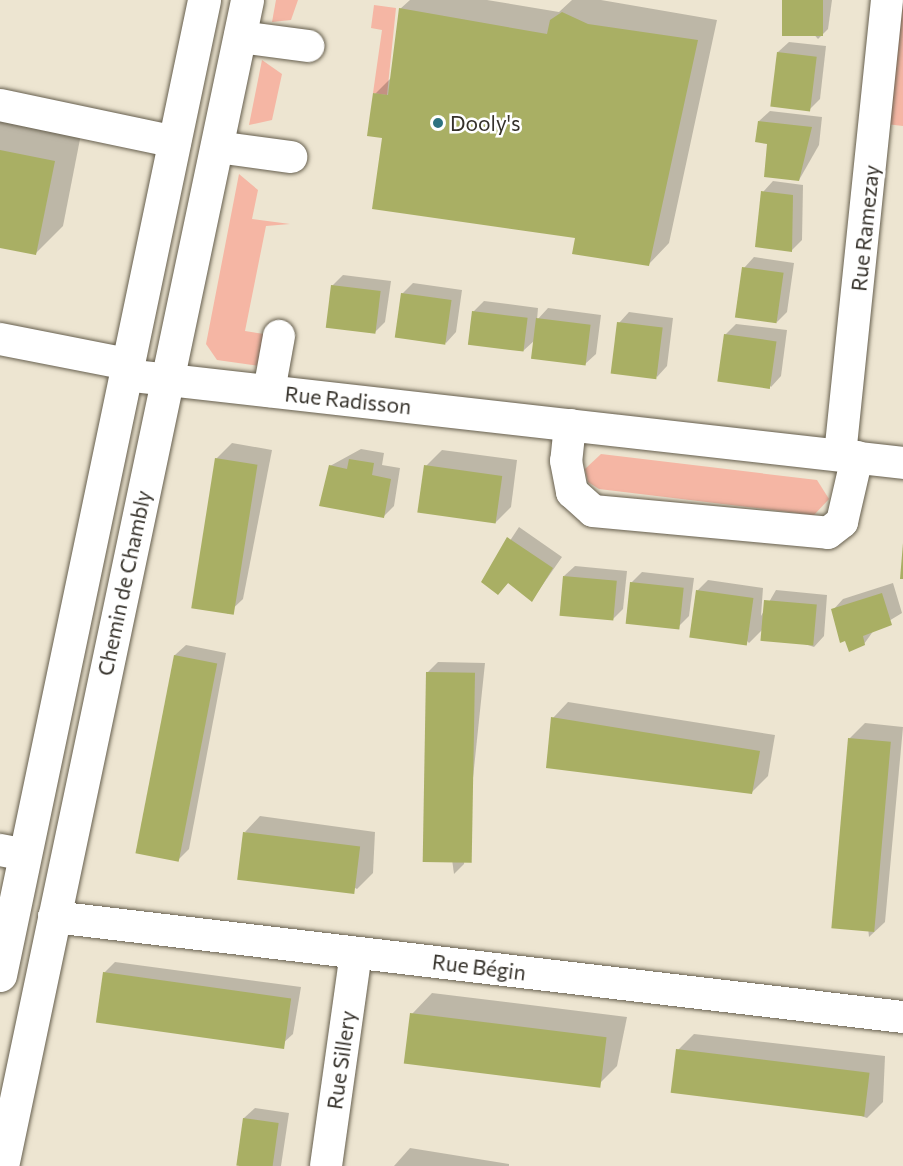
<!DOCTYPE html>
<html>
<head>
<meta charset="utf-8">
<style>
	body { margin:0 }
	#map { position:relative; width:903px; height:1166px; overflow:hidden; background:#ede5d1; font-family:Commissioner,sans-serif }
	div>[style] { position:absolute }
	.green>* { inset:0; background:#f5b6a4 }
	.shadow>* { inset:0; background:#0003 }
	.building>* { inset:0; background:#a9af64; transform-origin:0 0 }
	.roads { filter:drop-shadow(0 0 2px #665f4e) drop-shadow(0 0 2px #665f4e) }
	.minor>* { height:32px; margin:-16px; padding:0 16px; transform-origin:16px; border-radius:16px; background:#fff }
	.major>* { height:33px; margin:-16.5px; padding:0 16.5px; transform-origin:16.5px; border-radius:16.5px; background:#fff }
	.dots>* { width:16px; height:16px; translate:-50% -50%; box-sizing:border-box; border:3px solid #fff; border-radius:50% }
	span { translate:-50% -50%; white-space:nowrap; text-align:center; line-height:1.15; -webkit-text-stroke:5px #fff; paint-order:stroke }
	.poi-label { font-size:21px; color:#35312a }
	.left { translate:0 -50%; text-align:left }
	.street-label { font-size:21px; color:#35312a }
</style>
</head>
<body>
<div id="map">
	<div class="green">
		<i style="clip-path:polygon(276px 0,298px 0,291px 20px,272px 22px)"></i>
		<i style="clip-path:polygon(887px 0,903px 0,903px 126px,877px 123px)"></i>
		<i style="clip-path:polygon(374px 5px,396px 8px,387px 95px,373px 93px,382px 30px,371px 28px)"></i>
		<i style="clip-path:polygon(262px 60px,282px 74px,272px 120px,249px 125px)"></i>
		<i style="clip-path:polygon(239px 174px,258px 190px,252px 219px,290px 224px,266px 226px,245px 331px,264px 334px,260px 366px,217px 360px,206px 344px)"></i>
		<i style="clip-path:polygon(601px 454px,817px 480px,829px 499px,814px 515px,599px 489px,588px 482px,585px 469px)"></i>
	</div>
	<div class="shadow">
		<i style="clip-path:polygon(410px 0,487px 0,559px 12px,572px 0,601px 0,717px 20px,669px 243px,649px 264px,577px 237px,384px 136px,375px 94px,392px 77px,400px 9px)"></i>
		<i style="clip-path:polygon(784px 0,832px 0,828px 29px,818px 39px)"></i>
		<i style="clip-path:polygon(789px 42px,826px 46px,820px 99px,809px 110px,778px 52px)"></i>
		<i style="clip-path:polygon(770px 111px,822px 117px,819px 145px,799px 180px,759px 121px)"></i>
		<i style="clip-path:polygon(0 117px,81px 134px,63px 226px,35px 254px,0 246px)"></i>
		<i style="clip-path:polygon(773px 181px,803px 185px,802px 240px,792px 250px,763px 192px)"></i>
		<i style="clip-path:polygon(754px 257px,794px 263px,787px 312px,777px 322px,744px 268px)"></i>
		<i style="clip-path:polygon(343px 275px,391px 281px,385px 322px,374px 333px,332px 286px)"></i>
		<i style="clip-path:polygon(413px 283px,462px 290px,456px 332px,446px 343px,402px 294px)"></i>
		<i style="clip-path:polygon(484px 301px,538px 308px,537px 320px,548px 308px,601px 315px,596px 354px,585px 364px,535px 340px,523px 351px,473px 312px)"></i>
		<i style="clip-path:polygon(629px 312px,673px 318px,667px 366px,657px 377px,619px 323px)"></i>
		<i style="clip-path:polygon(736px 324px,787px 330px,781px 376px,771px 387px,725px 335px)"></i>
		<i style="clip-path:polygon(232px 443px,272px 450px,243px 599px,227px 614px,216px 459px)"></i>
		<i style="clip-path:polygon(361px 449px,384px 453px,382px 465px,400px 468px,394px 506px,383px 517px,330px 466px)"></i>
		<i style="clip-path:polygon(442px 450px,517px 460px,511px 507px,495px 523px,426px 466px)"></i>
		<i style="clip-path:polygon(519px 527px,562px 557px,532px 600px,509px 582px,498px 593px,483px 582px)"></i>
		<i style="clip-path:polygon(575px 566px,627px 571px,623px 609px,612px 620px,564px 576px)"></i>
		<i style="clip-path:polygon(642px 572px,694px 578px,689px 616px,678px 627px,631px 583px)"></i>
		<i style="clip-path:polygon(708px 580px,763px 588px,761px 616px,776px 590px,827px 595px,824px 636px,814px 647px,762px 630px,749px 643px,697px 591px)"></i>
		<i style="clip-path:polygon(893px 583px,902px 613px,874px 630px,864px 644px,833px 610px,843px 599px)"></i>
		<i style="clip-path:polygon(186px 645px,226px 653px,189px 849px,179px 859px,175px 655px)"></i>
		<i style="clip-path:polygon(438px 662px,485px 663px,464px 864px,454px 874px,427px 673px)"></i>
		<i style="clip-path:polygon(568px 702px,775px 735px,768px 776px,752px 792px,553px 718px)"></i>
		<i style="clip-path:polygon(865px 723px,903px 727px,885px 922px,869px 937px,849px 739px)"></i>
		<i style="clip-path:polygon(260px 816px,375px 832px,373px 873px,357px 889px,245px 832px)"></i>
		<i style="clip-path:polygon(115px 962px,301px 987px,293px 1034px,282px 1044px,104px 973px)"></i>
		<i style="clip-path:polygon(432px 993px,627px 1017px,617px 1066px,597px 1086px,412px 1014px)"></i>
		<i style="clip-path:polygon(694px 1034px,885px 1056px,883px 1102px,867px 1118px,678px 1050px)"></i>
		<i style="clip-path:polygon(255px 1108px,289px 1113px,281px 1166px,239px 1166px,244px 1118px)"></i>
		<i style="clip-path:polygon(410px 1148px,509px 1164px,509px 1166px,394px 1166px)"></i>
	</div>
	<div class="building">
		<i style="left:782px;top:0;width:41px;height:36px"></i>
		<i style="clip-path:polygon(399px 8px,547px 34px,550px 20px,562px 12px,588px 24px,698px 40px,649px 266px,572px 254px,575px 238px,372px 209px,382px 138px,367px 136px,370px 114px,373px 93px,388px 95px)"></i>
		<i style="left:777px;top:52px;width:40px;height:55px;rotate:7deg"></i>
		<i style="clip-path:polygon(758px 121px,812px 127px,799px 181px,764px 177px,767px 144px,755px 142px)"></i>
		<i style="clip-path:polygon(0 150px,55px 161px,36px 255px,0 248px)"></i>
		<i style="clip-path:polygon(761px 191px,793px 195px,792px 252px,755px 247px)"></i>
		<i style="left:742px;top:267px;width:42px;height:51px;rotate:8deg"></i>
		<i style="left:331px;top:285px;width:50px;height:43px;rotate:7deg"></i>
		<i style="left:401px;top:293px;width:51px;height:45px;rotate:8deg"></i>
		<i style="left:472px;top:311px;width:56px;height:34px;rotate:7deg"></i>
		<i style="left:536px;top:318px;width:55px;height:41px;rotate:7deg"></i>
		<i style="left:617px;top:322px;width:46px;height:52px;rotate:7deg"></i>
		<i style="left:724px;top:334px;width:53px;height:48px;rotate:8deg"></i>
		<i style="left:215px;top:458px;width:43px;height:152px;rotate:9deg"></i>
		<i style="clip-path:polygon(349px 459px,374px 463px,372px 475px,391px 479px,384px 518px,319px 506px,329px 465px,347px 469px)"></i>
		<i style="left:424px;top:465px;width:79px;height:48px;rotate:8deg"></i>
		<i style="clip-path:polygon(507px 537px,553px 568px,532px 602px,508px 583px,498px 595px,481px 582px)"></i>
		<i style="clip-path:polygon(903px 543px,903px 579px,900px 579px)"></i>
		<i style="left:563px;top:576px;width:54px;height:40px;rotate:5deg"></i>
		<i style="left:630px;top:582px;width:54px;height:42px;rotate:6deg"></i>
		<i style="left:696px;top:590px;width:58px;height:48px;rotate:8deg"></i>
		<i style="clip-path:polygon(882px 593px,892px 625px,863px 636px,865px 645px,849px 652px,845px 641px,840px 643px,831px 609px)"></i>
		<i style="left:764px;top:600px;width:53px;height:41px;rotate:5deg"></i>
		<i style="left:174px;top:655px;width:44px;height:202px;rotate:11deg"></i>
		<i style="left:426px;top:672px;width:49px;height:190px;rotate:1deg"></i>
		<i style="clip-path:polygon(551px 717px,760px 751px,752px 794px,546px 768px)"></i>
		<i style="left:848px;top:738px;width:43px;height:191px;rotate:5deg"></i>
		<i style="left:243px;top:832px;width:118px;height:48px;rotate:7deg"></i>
		<i style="left:103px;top:972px;width:190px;height:51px;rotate:8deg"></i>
		<i style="left:410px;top:1013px;width:198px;height:51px;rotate:7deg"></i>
		<i style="left:676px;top:1049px;width:195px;height:44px;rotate:7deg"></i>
		<i style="left:243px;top:1118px;width:36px;height:48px;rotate:8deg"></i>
	</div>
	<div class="roads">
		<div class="minor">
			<i style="left:240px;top:37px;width:69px;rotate:7.5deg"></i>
			<i style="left:0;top:105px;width:179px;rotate:11.9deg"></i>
			<i style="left:217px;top:147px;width:75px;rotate:7.7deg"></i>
			<i style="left:0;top:339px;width:130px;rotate:11.1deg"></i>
			<i style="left:125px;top:375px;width:783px;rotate:6.45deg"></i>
			<i style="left:269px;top:391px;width:56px;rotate:-79.7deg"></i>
			<i style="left:570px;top:425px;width:36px;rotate:96deg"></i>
			<i style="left:566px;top:461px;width:32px;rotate:79deg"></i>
			<i style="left:572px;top:492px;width:28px;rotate:42deg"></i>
			<i style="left:593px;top:511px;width:236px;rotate:5.3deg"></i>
			<i style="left:828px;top:533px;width:18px;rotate:-38deg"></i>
			<i style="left:842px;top:522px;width:67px;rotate:-77deg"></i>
			<i style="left:840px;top:455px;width:457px;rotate:-84.1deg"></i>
			<i style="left:0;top:850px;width:25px;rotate:11deg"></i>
			<i style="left:54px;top:917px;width:855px;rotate:6.72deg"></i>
			<i style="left:326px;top:1166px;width:215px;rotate:-82deg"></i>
		</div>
		<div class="major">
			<i style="left:0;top:975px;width:996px;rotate:-78.18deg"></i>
			<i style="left:2px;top:1166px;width:1191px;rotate:-78.13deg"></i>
		</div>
	</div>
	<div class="dots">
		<i style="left:438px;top:123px;background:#2d7280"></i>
	</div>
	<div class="poi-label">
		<span class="left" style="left:450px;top:123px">Dooly's</span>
	</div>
	<div class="street-label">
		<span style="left:865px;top:228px;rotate:-84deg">Rue Ramezay</span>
		<span style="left:348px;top:400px;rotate:6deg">Rue Radisson</span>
		<span style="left:124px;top:583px;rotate:-78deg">Chemin de Chambly</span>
		<span style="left:479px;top:967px;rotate:7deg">Rue Bégin</span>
		<span style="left:341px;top:1060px;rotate:-82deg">Rue Sillery</span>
	</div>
</div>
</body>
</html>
